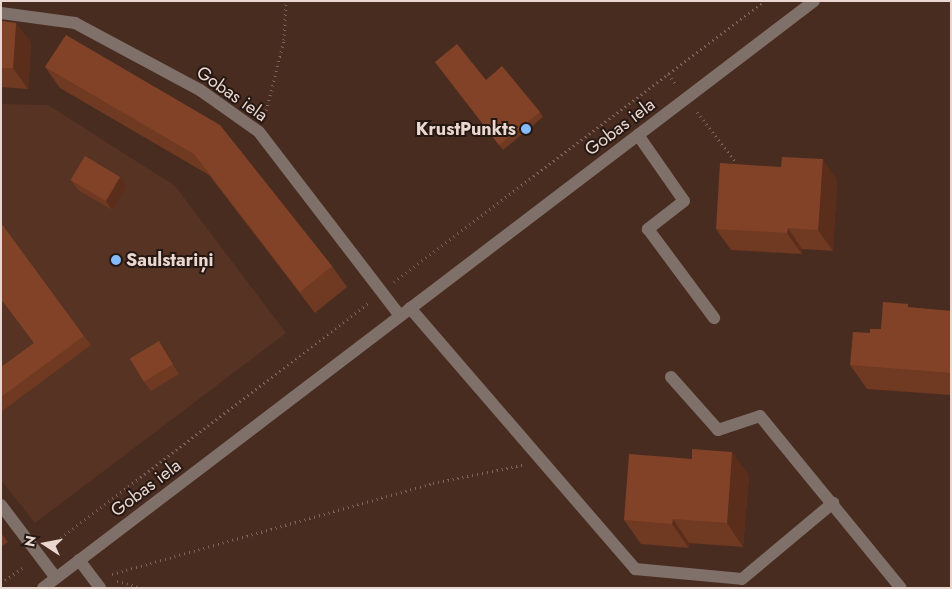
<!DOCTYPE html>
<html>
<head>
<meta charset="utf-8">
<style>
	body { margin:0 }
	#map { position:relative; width:952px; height:589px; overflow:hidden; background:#492c20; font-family:Jost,sans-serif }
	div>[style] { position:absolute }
	.built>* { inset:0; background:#573324 }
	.path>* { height:3px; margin-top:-1.5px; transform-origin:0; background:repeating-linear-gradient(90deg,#7d6359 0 1px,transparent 0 5px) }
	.minor>* { height:12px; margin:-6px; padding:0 6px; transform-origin:6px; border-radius:6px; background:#7f706a }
	.wall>* { inset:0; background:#6f3922 }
	.shaded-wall>* { inset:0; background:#5a2e1b }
	.building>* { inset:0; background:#814227; transform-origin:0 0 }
	.dots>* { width:14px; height:14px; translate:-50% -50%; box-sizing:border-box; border:2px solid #251813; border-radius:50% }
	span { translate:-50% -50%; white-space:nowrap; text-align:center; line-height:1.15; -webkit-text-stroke:4px #251813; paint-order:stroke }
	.street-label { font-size:18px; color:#ead7d0 }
	.poi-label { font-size:18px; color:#ead7d0; font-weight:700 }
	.right { translate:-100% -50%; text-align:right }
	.left { translate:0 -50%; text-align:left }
	.frame { position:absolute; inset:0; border:2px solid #ead7d0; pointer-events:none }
	.north { position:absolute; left:20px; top:519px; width:50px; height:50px; -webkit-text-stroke:4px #251813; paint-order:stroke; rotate:281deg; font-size:14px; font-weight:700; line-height:20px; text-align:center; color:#ead7d0 }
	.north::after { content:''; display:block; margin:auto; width:18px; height:22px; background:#ead7d0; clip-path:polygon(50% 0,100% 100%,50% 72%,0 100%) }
</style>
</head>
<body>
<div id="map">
	<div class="built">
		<i style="clip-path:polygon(1px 104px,48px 105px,175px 186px,286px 333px,35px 523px,1px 480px)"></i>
	</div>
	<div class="path">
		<i style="left:668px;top:74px;width:14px;rotate:54deg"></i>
		<i style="left:697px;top:112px;width:61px;rotate:52.4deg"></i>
		<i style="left:265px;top:115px;width:77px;rotate:-75.8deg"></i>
		<i style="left:284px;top:40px;width:39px;rotate:-87deg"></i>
		<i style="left:394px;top:282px;width:465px;rotate:-37.2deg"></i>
		<i style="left:53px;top:544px;width:397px;rotate:-37.4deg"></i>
		<i style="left:112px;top:574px;width:334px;rotate:-15.8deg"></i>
		<i style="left:433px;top:483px;width:91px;rotate:-11.4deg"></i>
		<i style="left:117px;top:581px;width:27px;rotate:15deg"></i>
		<i style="left:1px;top:583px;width:29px;rotate:-35deg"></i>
	</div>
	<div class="minor">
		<i style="left:1px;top:13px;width:75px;rotate:7.7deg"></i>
		<i style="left:75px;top:23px;width:142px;rotate:28.2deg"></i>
		<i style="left:200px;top:90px;width:72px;rotate:35.4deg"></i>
		<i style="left:259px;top:132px;width:232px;rotate:52.5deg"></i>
		<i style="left:638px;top:135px;width:80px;rotate:55.1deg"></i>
		<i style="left:684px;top:201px;width:46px;rotate:142.1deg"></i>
		<i style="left:648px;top:229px;width:111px;rotate:53.4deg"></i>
		<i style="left:410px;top:308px;width:345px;rotate:49.2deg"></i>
		<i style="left:635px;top:569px;width:107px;rotate:5.3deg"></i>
		<i style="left:742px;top:579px;width:119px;rotate:-39.9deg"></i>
		<i style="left:671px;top:377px;width:71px;rotate:48.4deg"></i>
		<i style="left:718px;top:430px;width:44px;rotate:-18.4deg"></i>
		<i style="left:760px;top:416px;width:222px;rotate:50.7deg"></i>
		<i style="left:1px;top:505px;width:91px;rotate:53deg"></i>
		<i style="left:79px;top:560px;width:35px;rotate:53deg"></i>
		<i style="left:43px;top:588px;width:969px;rotate:-37.28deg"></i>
	</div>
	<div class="wall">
		<i style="clip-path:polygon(1px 21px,16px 23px,31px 43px,28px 89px,1px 87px)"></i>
		<i style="clip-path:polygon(66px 35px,332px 266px,347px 287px,315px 313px,209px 175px,60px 88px,45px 67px)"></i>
		<i style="clip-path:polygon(435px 62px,486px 80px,540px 112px,543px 117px,503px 150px)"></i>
		<i style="clip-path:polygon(71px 180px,127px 186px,112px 210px,78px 190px)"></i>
		<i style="clip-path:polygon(837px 180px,833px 251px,802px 249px,802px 254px,731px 250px,716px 229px)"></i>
		<i style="clip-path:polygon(911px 308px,951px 311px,951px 395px,867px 389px,850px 365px,881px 329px)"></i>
		<i style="clip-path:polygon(84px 336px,91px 345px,1px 412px,1px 367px)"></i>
		<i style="clip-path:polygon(159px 341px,179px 374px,151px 391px,144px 382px)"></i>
		<i style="clip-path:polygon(732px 452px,749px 476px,743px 547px,689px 543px,689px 548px,641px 544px,624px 520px)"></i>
		<i style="clip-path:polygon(1px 533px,8px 542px,1px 547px)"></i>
	</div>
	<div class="shaded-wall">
		<i style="clip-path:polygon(16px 23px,31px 43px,28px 89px,13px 68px)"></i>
		<i style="clip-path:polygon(823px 159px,837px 180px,833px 251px,818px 230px)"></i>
		<i style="clip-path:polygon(120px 177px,127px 186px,112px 210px,106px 201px)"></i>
		<i style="clip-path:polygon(788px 228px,802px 249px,802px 254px,787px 233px)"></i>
		<i style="clip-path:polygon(159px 341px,166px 350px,179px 374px,173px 364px)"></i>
		<i style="clip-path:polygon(732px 452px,749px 476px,743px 547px,727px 523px)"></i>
		<i style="clip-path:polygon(673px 519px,689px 543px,689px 548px,672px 524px)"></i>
	</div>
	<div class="building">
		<i style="clip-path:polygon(1px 21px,16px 23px,13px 68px,1px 68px)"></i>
		<i style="clip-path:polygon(66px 35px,220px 125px,332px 266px,300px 292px,194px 154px,45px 67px)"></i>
		<i style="clip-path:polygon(457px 44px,486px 80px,502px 66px,540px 112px,499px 145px,435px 62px)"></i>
		<i style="left:85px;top:156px;width:41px;height:28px;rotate:31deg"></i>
		<i style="clip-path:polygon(782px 157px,823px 159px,818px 230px,788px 228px,787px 233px,716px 229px,720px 163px,781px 167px)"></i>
		<i style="clip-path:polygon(1px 223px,84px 336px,1px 397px,1px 367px,34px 343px,1px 299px)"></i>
		<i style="clip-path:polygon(883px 302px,908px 304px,908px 307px,951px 311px,951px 373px,850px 365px,853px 332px,870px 333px,870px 329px,881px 329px)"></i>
		<i style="left:159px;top:341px;width:27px;height:34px;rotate:59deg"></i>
		<i style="clip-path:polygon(692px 449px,732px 452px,727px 523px,673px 519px,672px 524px,624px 520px,629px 454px,692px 459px)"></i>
	</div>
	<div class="dots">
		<i style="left:526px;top:129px;background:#84bcfb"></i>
		<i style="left:116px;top:260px;background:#84bcfb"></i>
	</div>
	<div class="street-label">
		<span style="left:232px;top:94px;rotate:35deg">Gobas iela</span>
		<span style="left:620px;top:127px;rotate:-37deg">Gobas iela</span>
		<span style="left:146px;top:488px;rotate:-37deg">Gobas iela</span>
	</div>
	<div class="poi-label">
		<span class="right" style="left:516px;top:129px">KrustPunkts</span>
		<span class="left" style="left:126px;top:260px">Saulstariņi</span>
	</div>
	<div class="frame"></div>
	<div class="north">N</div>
</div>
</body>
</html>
